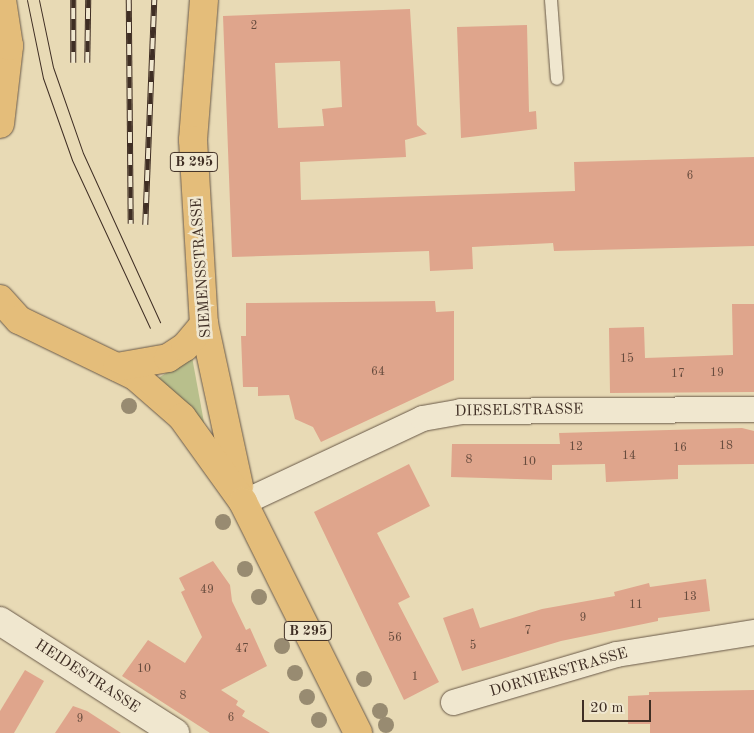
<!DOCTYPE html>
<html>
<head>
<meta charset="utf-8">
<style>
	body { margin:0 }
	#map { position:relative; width:754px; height:733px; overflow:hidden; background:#e8dab5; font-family:"Old Standard TT",serif }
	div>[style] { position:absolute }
	.green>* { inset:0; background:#b8bf8c }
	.building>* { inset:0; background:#dfa58c }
	.roads { filter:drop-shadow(0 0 1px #695948) drop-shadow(0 0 1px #695948) }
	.service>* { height:12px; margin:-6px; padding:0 6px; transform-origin:6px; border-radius:6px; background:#f0e7cf }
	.minor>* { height:25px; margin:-12.5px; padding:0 12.5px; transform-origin:12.5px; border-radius:12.5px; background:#f0e7cf }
	.tertiary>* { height:28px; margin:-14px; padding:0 14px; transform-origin:14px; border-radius:14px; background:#f0e7cf }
	.primary>* { height:28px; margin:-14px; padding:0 14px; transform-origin:14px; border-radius:14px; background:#e4bd7a }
	.tram>* { height:1px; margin:-0.5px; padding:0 0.5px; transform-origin:0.5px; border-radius:0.5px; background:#3f2e24 }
	.rail>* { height:5.5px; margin-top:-2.75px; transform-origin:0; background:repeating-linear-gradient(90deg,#f0e7cf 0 11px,#3f2e24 0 22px); box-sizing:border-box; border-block:1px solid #3f2e24 }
	.trees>* { width:16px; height:16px; margin:-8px; border-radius:50%; background:#988b71 }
	span { translate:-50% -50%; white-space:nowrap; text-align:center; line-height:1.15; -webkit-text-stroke:5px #f0e7cf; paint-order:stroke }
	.number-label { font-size:12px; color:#674c3e }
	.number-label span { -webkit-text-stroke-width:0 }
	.shield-label span { padding:1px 4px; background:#f0e7cf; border:1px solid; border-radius:4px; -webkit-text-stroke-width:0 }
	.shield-label { font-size:14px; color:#3f2e24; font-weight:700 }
	.street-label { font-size:15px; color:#3f2e24 }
	.scale { position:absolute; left:582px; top:700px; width:69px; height:22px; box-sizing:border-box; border:2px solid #3f2e24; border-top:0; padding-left:6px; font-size:15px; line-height:18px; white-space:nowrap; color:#3f2e24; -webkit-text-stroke:4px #f0e7cf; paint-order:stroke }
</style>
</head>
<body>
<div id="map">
	<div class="green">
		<i style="clip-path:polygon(192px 357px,205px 428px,155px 380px)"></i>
	</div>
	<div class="building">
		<i style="clip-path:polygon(evenodd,410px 9px,417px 125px,427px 134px,405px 140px,406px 157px,300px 162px,301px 200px,575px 191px,574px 162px,754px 157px,754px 246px,554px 251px,553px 243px,472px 247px,473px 269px,430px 271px,429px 251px,232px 257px,223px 16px,410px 9px,340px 61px,342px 107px,322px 109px,324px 126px,278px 128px,275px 63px,340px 61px)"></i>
		<i style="clip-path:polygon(527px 25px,529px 112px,536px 111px,537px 129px,461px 138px,457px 27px)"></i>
		<i style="clip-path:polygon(435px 301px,436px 312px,454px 311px,454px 380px,321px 442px,313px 427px,295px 419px,289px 395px,258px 396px,258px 387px,243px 387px,241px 336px,246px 336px,246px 303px)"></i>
		<i style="clip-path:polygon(732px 304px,754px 304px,754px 392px,610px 393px,609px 328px,644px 327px,645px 358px,733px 355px)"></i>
		<i style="clip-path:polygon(742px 428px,754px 431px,754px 464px,678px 465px,678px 479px,606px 482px,605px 464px,552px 465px,552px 480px,451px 477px,452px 444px,560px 444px,559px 433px)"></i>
		<i style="clip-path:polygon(409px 464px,430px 506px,377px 533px,410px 597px,398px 603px,439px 682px,404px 700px,314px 512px)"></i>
		<i style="clip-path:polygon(213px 561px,230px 585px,232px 601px,246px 630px,250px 628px,267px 666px,221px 690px,238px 701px,236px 705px,245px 711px,242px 716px,270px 733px,210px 733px,122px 676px,148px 640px,185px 663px,202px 637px,181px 592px,185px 590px,179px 578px)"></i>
		<i style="clip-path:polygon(706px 579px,710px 611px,658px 618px,658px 621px,561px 641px,462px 671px,443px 618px,473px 608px,480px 628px,542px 609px,615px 596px,614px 592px,649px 583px,650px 587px)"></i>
		<i style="clip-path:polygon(25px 670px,44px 681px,14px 733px,0 733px,0 711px)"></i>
		<i style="clip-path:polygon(754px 690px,754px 733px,650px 733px,650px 724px,628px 724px,628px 696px,649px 695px,649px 692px)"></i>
		<i style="clip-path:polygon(73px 706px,87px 711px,121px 733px,55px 733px)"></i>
	</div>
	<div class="roads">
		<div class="service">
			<i style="left:551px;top:0;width:79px;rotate:85.7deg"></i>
		</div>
		<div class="minor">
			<i style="left:243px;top:502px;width:198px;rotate:-25.1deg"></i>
			<i style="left:422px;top:418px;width:39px;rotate:-10deg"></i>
			<i style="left:460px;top:411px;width:294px;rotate:-0.4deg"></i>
			<i style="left:453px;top:702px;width:170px;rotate:-16.4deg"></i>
			<i style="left:616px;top:654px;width:140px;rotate:-9.1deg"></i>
		</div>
		<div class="tertiary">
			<i style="left:0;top:621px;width:208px;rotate:32.6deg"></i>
		</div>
		<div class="primary">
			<i style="left:204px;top:0;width:140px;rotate:94.5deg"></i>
			<i style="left:193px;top:140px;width:184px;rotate:86.6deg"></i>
			<i style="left:204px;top:324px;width:166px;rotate:77.8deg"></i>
			<i style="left:0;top:124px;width:79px;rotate:-83.4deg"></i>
			<i style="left:9px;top:46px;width:47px;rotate:-98.7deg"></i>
			<i style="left:0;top:299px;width:28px;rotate:48deg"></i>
			<i style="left:19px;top:320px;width:129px;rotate:25.8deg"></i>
			<i style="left:135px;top:376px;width:62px;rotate:41.1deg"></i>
			<i style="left:182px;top:417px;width:105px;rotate:54.3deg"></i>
			<i style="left:243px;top:502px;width:258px;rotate:63.5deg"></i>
			<i style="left:117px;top:367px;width:52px;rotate:-10deg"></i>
			<i style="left:168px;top:358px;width:20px;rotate:-33deg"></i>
			<i style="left:185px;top:347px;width:30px;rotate:-50deg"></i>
		</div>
	</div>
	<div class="tram">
		<i style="left:27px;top:0;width:80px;rotate:78.4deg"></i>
		<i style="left:43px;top:78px;width:87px;rotate:70.5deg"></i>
		<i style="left:72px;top:160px;width:185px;rotate:65.1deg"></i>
		<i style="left:39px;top:0;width:68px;rotate:78.2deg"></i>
		<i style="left:53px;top:67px;width:91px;rotate:70.8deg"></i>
		<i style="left:83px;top:153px;width:186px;rotate:65.5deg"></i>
	</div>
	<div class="rail">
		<i style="left:129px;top:0;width:224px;rotate:89.5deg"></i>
		<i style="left:73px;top:63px;width:63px;rotate:-90deg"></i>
		<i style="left:87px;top:63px;width:63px;rotate:-89.1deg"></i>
		<i style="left:145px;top:225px;width:225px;rotate:-87.7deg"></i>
	</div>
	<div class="trees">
		<i style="left:129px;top:406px"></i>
		<i style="left:223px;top:522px"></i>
		<i style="left:245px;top:569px"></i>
		<i style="left:259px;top:597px"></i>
		<i style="left:282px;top:646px"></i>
		<i style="left:295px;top:673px"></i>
		<i style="left:364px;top:679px"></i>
		<i style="left:307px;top:697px"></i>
		<i style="left:380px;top:711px"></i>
		<i style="left:319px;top:720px"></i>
		<i style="left:386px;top:725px"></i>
	</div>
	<div class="number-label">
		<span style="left:254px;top:27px">2</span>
		<span style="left:690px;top:177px">6</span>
		<span style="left:627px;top:360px">15</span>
		<span style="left:378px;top:373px">64</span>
		<span style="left:717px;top:374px">19</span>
		<span style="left:678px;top:375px">17</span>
		<span style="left:726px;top:447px">18</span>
		<span style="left:576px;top:448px">12</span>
		<span style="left:680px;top:449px">16</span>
		<span style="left:629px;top:457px">14</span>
		<span style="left:469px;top:461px">8</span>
		<span style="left:529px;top:463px">10</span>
		<span style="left:207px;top:591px">49</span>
		<span style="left:690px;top:598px">13</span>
		<span style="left:636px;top:606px">11</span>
		<span style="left:583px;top:619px">9</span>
		<span style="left:528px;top:632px">7</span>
		<span style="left:395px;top:639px">56</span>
		<span style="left:473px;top:647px">5</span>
		<span style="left:242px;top:650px">47</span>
		<span style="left:144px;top:670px">10</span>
		<span style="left:415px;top:678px">1</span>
		<span style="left:183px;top:697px">8</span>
		<span style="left:231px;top:719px">6</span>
		<span style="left:80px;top:720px">9</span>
	</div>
	<div class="shield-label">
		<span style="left:194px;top:162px">B 295</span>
		<span style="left:308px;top:631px">B 295</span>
	</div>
	<div class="street-label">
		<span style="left:202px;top:268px;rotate:-94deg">SIEMENSSTRASSE</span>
		<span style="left:519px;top:411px;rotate:-1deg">DIESELSTRASSE</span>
		<span style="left:559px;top:673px;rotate:-16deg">DORNIERSTRASSE</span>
		<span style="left:87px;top:677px;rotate:33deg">HEIDESTRASSE</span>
	</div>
	<div class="scale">20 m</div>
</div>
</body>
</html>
